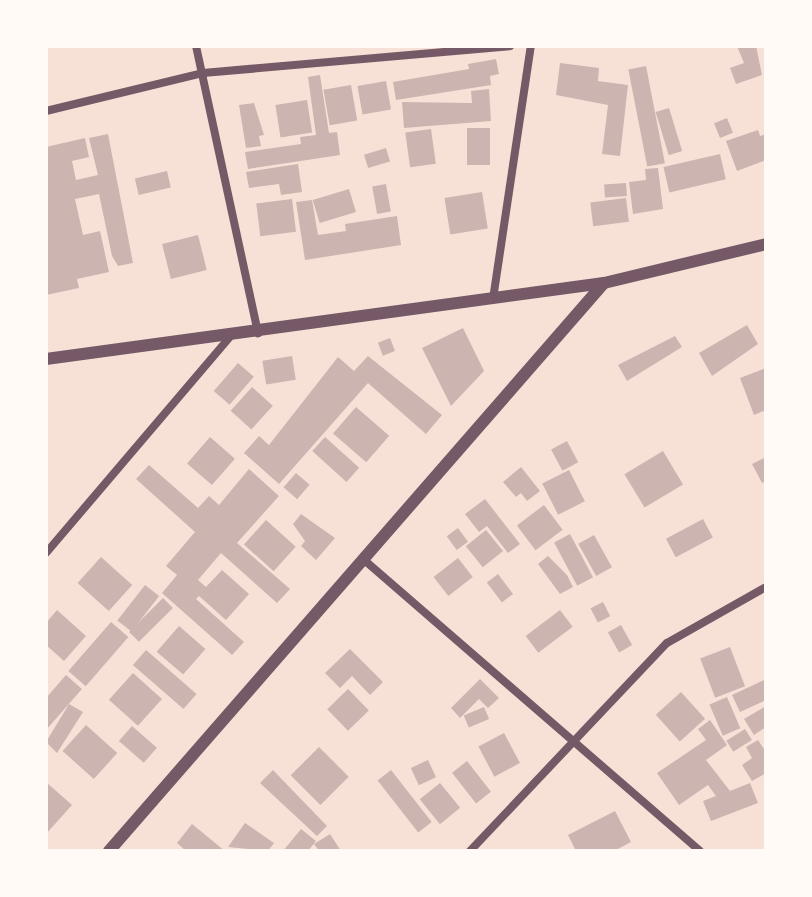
<!DOCTYPE html>
<html>
<head>
<meta charset="utf-8">
<style>
	body { margin:0 }
	#map { position:relative; width:812px; height:897px; overflow:hidden; background:#f7e1d7; font-family:"Work Sans",sans-serif }
	div>[style] { position:absolute }
	.building>* { inset:0; background:#ccb4b1; transform-origin:0 0 }
	.minor>* { height:8px; margin:-4px; padding:0 4px; transform-origin:4px; border-radius:4px; background:#755966 }
	.tertiary>* { height:12px; margin:-6px; padding:0 6px; transform-origin:6px; border-radius:6px; background:#755966 }
	span { translate:-50% -50%; white-space:nowrap; text-align:center; line-height:1.15; -webkit-text-stroke:6px #fffaf5; paint-order:stroke }
	.frame { position:absolute; inset:0; border:48px solid #fffaf5; pointer-events:none }
</style>
</head>
<body>
<div id="map">
	<div class="building">
		<i style="clip-path:polygon(737px 46px,756px 46px,762px 75px,736px 84px,730px 68px,744px 63px)"></i>
		<i style="clip-path:polygon(496px 59px,499px 74px,490px 76px,491px 85px,396px 100px,393px 82px,469px 69px,468px 64px)"></i>
		<i style="clip-path:polygon(560px 63px,599px 68px,598px 81px,628px 85px,620px 156px,602px 154px,608px 105px,556px 95px)"></i>
		<i style="left:646px;top:66px;width:99px;height:18px;rotate:79deg"></i>
		<i style="clip-path:polygon(320px 75px,329px 133px,337px 132px,340px 155px,248px 169px,245px 152px,301px 144px,300px 137px,316px 135px,308px 77px)"></i>
		<i style="left:386px;top:81px;width:29px;height:29px;rotate:80deg"></i>
		<i style="left:351px;top:85px;width:36px;height:28px;rotate:80deg"></i>
		<i style="clip-path:polygon(489px 89px,491px 121px,404px 128px,402px 102px,472px 103px,471px 91px)"></i>
		<i style="left:307px;top:100px;width:33px;height:32px;rotate:81deg"></i>
		<i style="clip-path:polygon(254px 103px,264px 135px,259px 136px,261px 146px,246px 148px,239px 105px)"></i>
		<i style="left:669px;top:108px;width:45px;height:14px;rotate:73deg"></i>
		<i style="left:727px;top:118px;width:16px;height:14px;rotate:68deg"></i>
		<i style="left:467px;top:128px;width:23px;height:37px"></i>
		<i style="left:431px;top:129px;width:35px;height:26px;rotate:82deg"></i>
		<i style="clip-path:polygon(758px 130px,760px 136px,766px 134px,766px 160px,737px 171px,726px 141px)"></i>
		<i style="clip-path:polygon(108px 134px,133px 263px,118px 266px,112px 256px,99px 194px,75px 199px,83px 235px,100px 231px,109px 272px,77px 279px,79px 288px,46px 295px,46px 147px,85px 138px,89px 157px,72px 161px,76px 180px,98px 175px,89px 138px)"></i>
		<i style="left:386px;top:148px;width:14px;height:23px;rotate:73deg"></i>
		<i style="left:720px;top:154px;width:26px;height:58px;rotate:77deg"></i>
		<i style="clip-path:polygon(298px 164px,302px 192px,281px 195px,279px 184px,249px 188px,246px 172px)"></i>
		<i style="clip-path:polygon(658px 168px,663px 209px,633px 214px,629px 182px,646px 180px,645px 169px)"></i>
		<i style="left:167px;top:171px;width:17px;height:33px;rotate:77deg"></i>
		<i style="left:626px;top:183px;width:13px;height:22px;rotate:86deg"></i>
		<i style="left:386px;top:184px;width:28px;height:14px;rotate:80deg"></i>
		<i style="left:349px;top:189px;width:24px;height:38px;rotate:73deg"></i>
		<i style="left:482px;top:192px;width:37px;height:38px;rotate:81deg"></i>
		<i style="left:626px;top:198px;width:24px;height:36px;rotate:83deg"></i>
		<i style="left:292px;top:199px;width:33px;height:36px;rotate:83deg"></i>
		<i style="clip-path:polygon(312px 200px,318px 235px,346px 231px,345px 224px,397px 216px,401px 245px,305px 260px,296px 202px)"></i>
		<i style="left:198px;top:235px;width:36px;height:37px;rotate:76deg"></i>
		<i style="clip-path:polygon(747px 325px,758px 344px,712px 376px,699px 353px)"></i>
		<i style="clip-path:polygon(463px 328px,484px 371px,451px 406px,422px 348px)"></i>
		<i style="clip-path:polygon(675px 336px,682px 347px,627px 381px,618px 365px)"></i>
		<i style="left:390px;top:338px;width:14px;height:13px;rotate:69deg"></i>
		<i style="left:292px;top:356px;width:24px;height:30px;rotate:81deg"></i>
		<i style="clip-path:polygon(368px 356px,442px 415px,426px 434px,368px 383px,279px 484px,244px 453px,259px 436px,269px 445px,338px 357px,354px 371px)"></i>
		<i style="left:238px;top:363px;width:21px;height:37px;rotate:41deg"></i>
		<i style="clip-path:polygon(766px 368px,766px 410px,754px 415px,740px 378px)"></i>
		<i style="left:252px;top:387px;width:28px;height:32px;rotate:42deg"></i>
		<i style="left:356px;top:407px;width:44px;height:35px;rotate:41deg"></i>
		<i style="left:210px;top:437px;width:33px;height:35px;rotate:41deg"></i>
		<i style="left:325px;top:437px;width:46px;height:19px;rotate:42deg"></i>
		<i style="left:567px;top:441px;width:24px;height:18px;rotate:62deg"></i>
		<i style="left:663px;top:451px;width:39px;height:45px;rotate:59deg"></i>
		<i style="clip-path:polygon(766px 457px,766px 481px,762px 483px,752px 464px)"></i>
		<i style="clip-path:polygon(149px 465px,198px 508px,209px 496px,219px 505px,249px 469px,279px 496px,237px 543px,290px 589px,277px 603px,221px 553px,198px 580px,206px 587px,222px 570px,249px 594px,226px 620px,199px 596px,196px 599px,244px 642px,232px 655px,162px 593px,177px 575px,166px 566px,195px 532px,136px 479px)"></i>
		<i style="clip-path:polygon(521px 467px,540px 491px,527px 501px,521px 493px,516px 497px,503px 482px)"></i>
		<i style="left:569px;top:470px;width:35px;height:30px;rotate:63deg"></i>
		<i style="left:296px;top:473px;width:18px;height:19px;rotate:41deg"></i>
		<i style="clip-path:polygon(485px 499px,520px 544px,508px 553px,487px 526px,479px 532px,465px 514px)"></i>
		<i style="left:544px;top:505px;width:31px;height:34px;rotate:53deg"></i>
		<i style="clip-path:polygon(301px 514px,335px 538px,316px 560px,301px 546px,305px 541px,293px 524px)"></i>
		<i style="left:703px;top:519px;width:21px;height:42px;rotate:62deg"></i>
		<i style="left:266px;top:520px;width:40px;height:33px;rotate:42deg"></i>
		<i style="left:458px;top:528px;width:17px;height:14px;rotate:54deg"></i>
		<i style="left:486px;top:530px;width:27px;height:26px;rotate:51deg"></i>
		<i style="left:570px;top:534px;width:49px;height:18px;rotate:62deg"></i>
		<i style="left:594px;top:535px;width:37px;height:18px;rotate:61deg"></i>
		<i style="clip-path:polygon(548px 556px,567px 575px,573px 587px,560px 594px,538px 564px)"></i>
		<i style="left:101px;top:557px;width:42px;height:35px;rotate:42deg"></i>
		<i style="left:458px;top:558px;width:24px;height:31px;rotate:52deg"></i>
		<i style="left:498px;top:574px;width:25px;height:14px;rotate:53deg"></i>
		<i style="left:145px;top:585px;width:18px;height:45px;rotate:38deg"></i>
		<i style="left:163px;top:598px;width:14px;height:48px;rotate:45deg"></i>
		<i style="left:603px;top:602px;width:16px;height:14px;rotate:63deg"></i>
		<i style="clip-path:polygon(57px 610px,86px 636px,64px 661px,46px 645px,46px 623px)"></i>
		<i style="left:560px;top:610px;width:21px;height:43px;rotate:53deg"></i>
		<i style="left:111px;top:622px;width:23px;height:65px;rotate:41deg"></i>
		<i style="left:621px;top:625px;width:23px;height:15px;rotate:61deg"></i>
		<i style="left:179px;top:626px;width:35px;height:34px;rotate:41deg"></i>
		<i style="left:730px;top:647px;width:42px;height:32px;rotate:69deg"></i>
		<i style="clip-path:polygon(350px 649px,383px 682px,370px 695px,352px 676px,340px 688px,325px 673px)"></i>
		<i style="left:146px;top:650px;width:67px;height:20px;rotate:41deg"></i>
		<i style="left:133px;top:673px;width:39px;height:36px;rotate:42deg"></i>
		<i style="clip-path:polygon(66px 675px,82px 689px,46px 730px,46px 698px)"></i>
		<i style="clip-path:polygon(480px 679px,499px 698px,488px 708px,479px 699px,460px 718px,451px 708px)"></i>
		<i style="clip-path:polygon(766px 679px,766px 700px,740px 712px,732px 695px)"></i>
		<i style="left:348px;top:689px;width:30px;height:29px;rotate:46deg"></i>
		<i style="left:681px;top:692px;width:36px;height:34px;rotate:48deg"></i>
		<i style="left:727px;top:697px;width:34px;height:19px;rotate:67deg"></i>
		<i style="clip-path:polygon(69px 704px,83px 712px,57px 753px,46px 742px)"></i>
		<i style="clip-path:polygon(766px 706px,766px 727px,754px 735px,744px 719px)"></i>
		<i style="left:484px;top:707px;width:13px;height:22px;rotate:67deg"></i>
		<i style="clip-path:polygon(710px 720px,727px 745px,706px 760px,730px 791px,750px 783px,758px 803px,711px 821px,703px 801px,716px 796px,708px 785px,679px 805px,657px 773px,706px 740px,698px 729px)"></i>
		<i style="left:86px;top:725px;width:42px;height:35px;rotate:42deg"></i>
		<i style="left:132px;top:726px;width:33px;height:20px;rotate:41deg"></i>
		<i style="left:745px;top:729px;width:13px;height:22px;rotate:58deg"></i>
		<i style="left:504px;top:733px;width:34px;height:29px;rotate:62deg"></i>
		<i style="clip-path:polygon(758px 740px,766px 752px,766px 773px,752px 781px,742px 765px,752px 758px,746px 747px)"></i>
		<i style="left:319px;top:747px;width:42px;height:40px;rotate:45deg"></i>
		<i style="left:428px;top:760px;width:19px;height:19px;rotate:65deg"></i>
		<i style="left:467px;top:761px;width:39px;height:19px;rotate:52deg"></i>
		<i style="clip-path:polygon(273px 770px,327px 826px,317px 836px,260px 783px)"></i>
		<i style="left:391px;top:770px;width:66px;height:17px;rotate:52deg"></i>
		<i style="clip-path:polygon(46px 782px,72px 805px,46px 834px)"></i>
		<i style="left:440px;top:783px;width:32px;height:26px;rotate:51deg"></i>
		<i style="clip-path:polygon(615px 811px,631px 842px,614px 851px,576px 851px,568px 835px)"></i>
		<i style="clip-path:polygon(245px 823px,274px 843px,268px 851px,228px 847px)"></i>
		<i style="clip-path:polygon(192px 824px,225px 851px,186px 851px,177px 843px)"></i>
		<i style="clip-path:polygon(301px 829px,316px 841px,308px 851px,283px 851px)"></i>
		<i style="clip-path:polygon(330px 834px,341px 851px,319px 851px,314px 844px)"></i>
	</div>
	<div class="minor">
		<i style="left:196px;top:46px;width:294px;rotate:77.8deg"></i>
		<i style="left:46px;top:111px;width:162px;rotate:-13.6deg"></i>
		<i style="left:203px;top:73px;width:308px;rotate:-5deg"></i>
		<i style="left:493px;top:299px;width:256px;rotate:-81.5deg"></i>
		<i style="left:46px;top:553px;width:284px;rotate:-49.6deg"></i>
		<i style="left:363px;top:559px;width:446px;rotate:40.9deg"></i>
		<i style="left:470px;top:851px;width:286px;rotate:-46.6deg"></i>
		<i style="left:667px;top:643px;width:114px;rotate:-29.5deg"></i>
	</div>
	<div class="tertiary">
		<i style="left:46px;top:359px;width:563px;rotate:-7.76deg"></i>
		<i style="left:604px;top:283px;width:167px;rotate:-13.5deg"></i>
		<i style="left:109px;top:851px;width:753px;rotate:-48.93deg"></i>
	</div>
	<div class="frame"></div>
</div>
</body>
</html>
